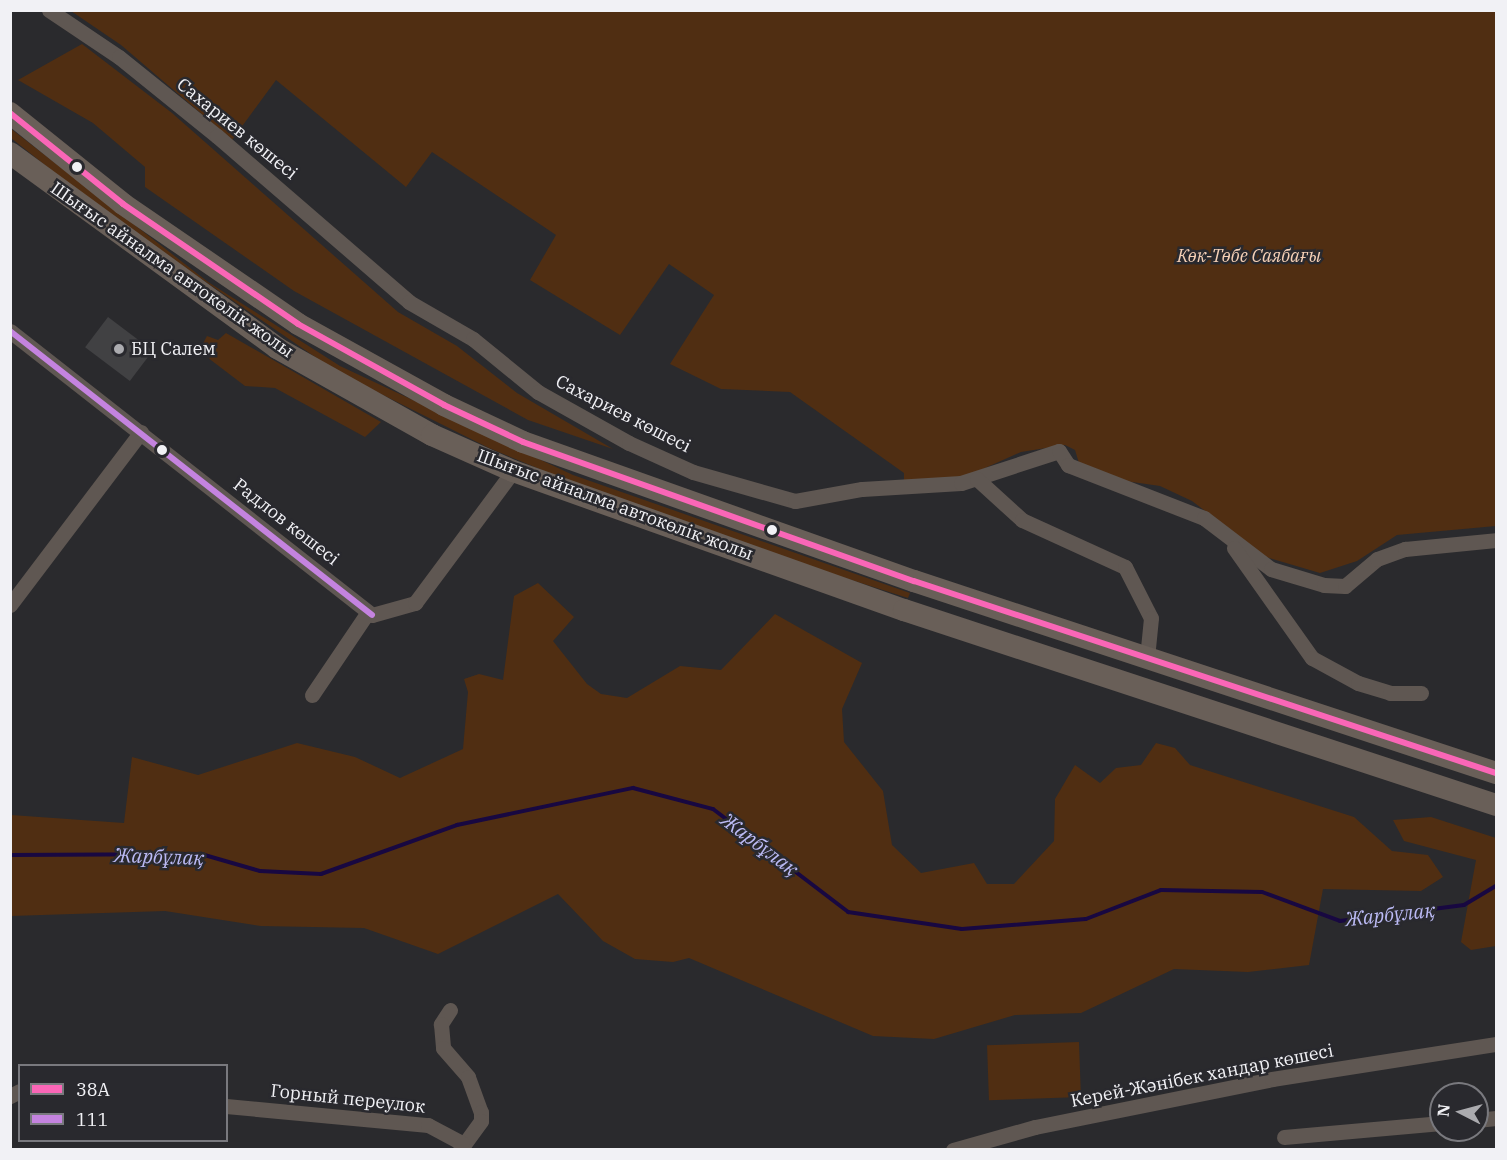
<!DOCTYPE html>
<html>
<head>
<meta charset="utf-8">
<style>
	body { margin:0 }
	#map { position:relative; width:1507px; height:1160px; overflow:hidden; background:#2a2a2d; font-family:"IBM Plex Serif",serif }
	div>[style] { position:absolute }
	.green>* { inset:0; background:#502e12; transform-origin:0 0 }
	.stream>* { height:4px; margin:-2px; padding:0 2px; transform-origin:2px; border-radius:2px; background:#180841 }
	.building>* { inset:0; background:#414143; transform-origin:0 0 }
	.street>* { height:15px; margin:-7.5px; padding:0 7.5px; transform-origin:7.5px; border-radius:7.5px; background:#5f5752 }
	.primary>* { height:22px; margin:-11px; padding:0 11px; transform-origin:11px; border-radius:11px; background:#695f58 }
	.bus-1>* { height:6px; margin:-3px; padding:0 3px; transform-origin:3px; border-radius:3px; background:#fa66b7 }
	.bus-2>* { height:6px; margin:-3px; padding:0 3px; transform-origin:3px; border-radius:3px; background:#c483df }
	.dots>* { width:16px; height:16px; translate:-50% -50%; box-sizing:border-box; border:3px solid #29292e; border-radius:50% }
	span { translate:-50% -50%; white-space:nowrap; text-align:center; line-height:1.15; -webkit-text-stroke:5px #29292e; paint-order:stroke }
	.street-label { font-size:18px; color:#f1f1f5 }
	.park-label { font-size:18px; color:#f5d0b6; font-style:italic }
	.poi-label { font-size:18px; color:#f1f1f5 }
	.left { translate:0 -50%; text-align:left }
	.water-label { font-size:20px; color:#bbbaf4; font-style:italic }
	.frame { position:absolute; inset:0; border:12px solid #f1f1f5; pointer-events:none }
	.legend { position:absolute; left:18px; top:1064px; width:210px; height:78px; box-sizing:border-box; background:#29292e; border:2px solid #79797e; margin:0; padding:8px 10px; list-style:none; font-size:18px; color:#f1f1f5 }
	.legend li { display:flex; align-items:center; gap:12px; height:30px }
	.legend b { width:30px; border:2px solid #79797e }
	.north { position:absolute; left:1429px; top:1082px; width:60px; height:60px; box-sizing:border-box; background:#29292e; border:2px solid #79797e; border-radius:50%; rotate:276deg; font-size:16px; font-weight:700; line-height:24px; text-align:center; color:#f1f1f5 }
	.north::after { content:''; display:block; margin:auto; width:21px; height:27px; background:#ababaf; clip-path:polygon(50% 0,100% 100%,50% 72%,0 100%) }
</style>
</head>
<body>
<div id="map">
	<div class="green">
		<i style="clip-path:polygon(71px 11px,1496px 11px,1496px 526px,1397px 535px,1357px 561px,1320px 573px,1266px 557px,1192px 501px,1160px 486px,1105px 478px,1079px 463px,1075px 450px,1065px 445px,1021px 452px,965px 477px,904px 482px,904px 473px,790px 392px,721px 389px,670px 364px,714px 295px,669px 264px,620px 335px,530px 280px,556px 235px,432px 152px,406px 187px,276px 80px,232px 140px,121px 45px)"></i>
		<i style="clip-path:polygon(82px 44px,172px 113px,398px 312px,457px 346px,517px 393px,613px 449px,528px 420px,294px 291px,145px 187px,145px 167px,93px 123px,18px 80px)"></i>
		<i style="clip-path:polygon(10px 128px,208px 282px,340px 366px,573px 475px,910px 593px,908px 598px,735px 543px,571px 482px,489px 448px,337px 372px,104px 212px,11px 138px)"></i>
		<i style="clip-path:polygon(226px 333px,381px 422px,365px 437px,275px 388px,245px 386px,199px 351px,207px 336px,218px 340px)"></i>
		<i style="clip-path:polygon(538px 583px,574px 617px,553px 641px,587px 684px,601px 694px,627px 698px,680px 666px,721px 670px,775px 614px,862px 663px,842px 709px,844px 742px,883px 791px,892px 845px,921px 873px,974px 863px,987px 884px,1014px 884px,1054px 841px,1055px 799px,1075px 765px,1100px 783px,1116px 768px,1141px 765px,1156px 743px,1175px 748px,1190px 765px,1354px 817px,1392px 851px,1428px 855px,1443px 877px,1421px 891px,1323px 889px,1309px 965px,1248px 972px,1174px 969px,1081px 1013px,1015px 1015px,934px 1039px,873px 1036px,689px 958px,673px 962px,635px 959px,603px 941px,558px 894px,438px 954px,364px 928px,261px 926px,165px 911px,11px 916px,11px 815px,124px 823px,132px 757px,198px 775px,297px 743px,355px 757px,400px 778px,463px 749px,468px 692px,464px 679px,479px 674px,503px 680px,514px 596px)"></i>
		<i style="clip-path:polygon(1431px 817px,1496px 838px,1496px 946px,1471px 950px,1461px 942px,1476px 860px,1404px 841px,1393px 820px)"></i>
		<i style="left:1079px;top:1042px;width:55px;height:92px;rotate:88deg"></i>
	</div>
	<div class="stream">
		<i style="left:10px;top:855px;width:191px;rotate:-0.3deg"></i>
		<i style="left:201px;top:854px;width:61px;rotate:16.1deg"></i>
		<i style="left:260px;top:871px;width:61px;rotate:2.8deg"></i>
		<i style="left:321px;top:874px;width:145px;rotate:-19.8deg"></i>
		<i style="left:457px;top:825px;width:180px;rotate:-11.9deg"></i>
		<i style="left:633px;top:788px;width:83px;rotate:14.7deg"></i>
		<i style="left:713px;top:809px;width:170px;rotate:37.3deg"></i>
		<i style="left:848px;top:912px;width:115px;rotate:8.5deg"></i>
		<i style="left:962px;top:929px;width:124px;rotate:-4.6deg"></i>
		<i style="left:1086px;top:919px;width:80px;rotate:-21.1deg"></i>
		<i style="left:1161px;top:890px;width:101px;rotate:1.1deg"></i>
		<i style="left:1262px;top:892px;width:83px;rotate:20.4deg"></i>
		<i style="left:1340px;top:921px;width:125px;rotate:-7.4deg"></i>
		<i style="left:1464px;top:905px;width:37px;rotate:-31deg"></i>
	</div>
	<div class="building">
		<i style="left:108px;top:317px;width:56px;height:38px;rotate:37deg"></i>
	</div>
	<div class="street">
		<i style="left:49px;top:10px;width:84px;rotate:33.9deg"></i>
		<i style="left:119px;top:57px;width:126px;rotate:38.9deg"></i>
		<i style="left:217px;top:136px;width:254px;rotate:40.8deg"></i>
		<i style="left:409px;top:302px;width:74px;rotate:30deg"></i>
		<i style="left:473px;top:339px;width:84px;rotate:39.2deg"></i>
		<i style="left:538px;top:392px;width:104px;rotate:29.3deg"></i>
		<i style="left:629px;top:443px;width:70px;rotate:24.4deg"></i>
		<i style="left:693px;top:472px;width:106px;rotate:15.9deg"></i>
		<i style="left:795px;top:501px;width:68px;rotate:-10.2deg"></i>
		<i style="left:862px;top:489px;width:99px;rotate:-3.5deg"></i>
		<i style="left:961px;top:483px;width:103px;rotate:-18.1deg"></i>
		<i style="left:1059px;top:451px;width:17px;rotate:57deg"></i>
		<i style="left:1068px;top:465px;width:146px;rotate:21.3deg"></i>
		<i style="left:1204px;top:518px;width:84px;rotate:37.3deg"></i>
		<i style="left:1271px;top:569px;width:55px;rotate:16.8deg"></i>
		<i style="left:1324px;top:585px;width:21px;rotate:3deg"></i>
		<i style="left:1345px;top:586px;width:42px;rotate:-40.2deg"></i>
		<i style="left:1377px;top:559px;width:30px;rotate:-20deg"></i>
		<i style="left:1405px;top:549px;width:91px;rotate:-5.6deg"></i>
		<i style="left:10px;top:331px;width:460px;rotate:38.1deg"></i>
		<i style="left:372px;top:615px;width:45px;rotate:-15.6deg"></i>
		<i style="left:415px;top:603px;width:164px;rotate:-53.4deg"></i>
		<i style="left:977px;top:479px;width:61px;rotate:42.3deg"></i>
		<i style="left:1022px;top:520px;width:113px;rotate:24.5deg"></i>
		<i style="left:1125px;top:567px;width:57px;rotate:63deg"></i>
		<i style="left:1151px;top:618px;width:40px;rotate:95.7deg"></i>
		<i style="left:1234px;top:548px;width:135px;rotate:54.7deg"></i>
		<i style="left:1312px;top:658px;width:52px;rotate:28.5deg"></i>
		<i style="left:1358px;top:683px;width:34px;rotate:17deg"></i>
		<i style="left:1390px;top:693px;width:31px"></i>
		<i style="left:10px;top:605px;width:217px;rotate:-52.9deg"></i>
		<i style="left:312px;top:695px;width:100px;rotate:-56deg"></i>
		<i style="left:450px;top:1010px;width:17px;rotate:123deg"></i>
		<i style="left:441px;top:1024px;width:24px;rotate:85deg"></i>
		<i style="left:443px;top:1048px;width:38px;rotate:49deg"></i>
		<i style="left:468px;top:1077px;width:37px;rotate:70deg"></i>
		<i style="left:481px;top:1112px;width:9px;rotate:90deg"></i>
		<i style="left:481px;top:1121px;width:36px;rotate:126deg"></i>
		<i style="left:10px;top:1096px;width:11px;rotate:-27deg"></i>
		<i style="left:226px;top:1106px;width:203px;rotate:5.4deg"></i>
		<i style="left:428px;top:1125px;width:38px;rotate:28deg"></i>
		<i style="left:1477px;top:1120px;width:19px;rotate:-6deg"></i>
		<i style="left:1284px;top:1137px;width:158px;rotate:-5.1deg"></i>
		<i style="left:953px;top:1150px;width:85px;rotate:-15.7deg"></i>
		<i style="left:1035px;top:1127px;width:242px;rotate:-11.4deg"></i>
		<i style="left:1272px;top:1079px;width:227px;rotate:-8.9deg"></i>
	</div>
	<div class="primary">
		<i style="left:10px;top:113px;width:145px;rotate:38.8deg"></i>
		<i style="left:123px;top:204px;width:212px;rotate:34.4deg"></i>
		<i style="left:298px;top:324px;width:167px;rotate:29deg"></i>
		<i style="left:444px;top:405px;width:87px;rotate:25.1deg"></i>
		<i style="left:523px;top:442px;width:415px;rotate:19.6deg"></i>
		<i style="left:914px;top:581px;width:613px;rotate:18.26deg"></i>
		<i style="left:10px;top:153px;width:331px;rotate:36.1deg"></i>
		<i style="left:277px;top:348px;width:178px;rotate:29.3deg"></i>
		<i style="left:432px;top:435px;width:89px;rotate:24deg"></i>
		<i style="left:513px;top:471px;width:415px;rotate:19.6deg"></i>
		<i style="left:904px;top:610px;width:623px;rotate:18.23deg"></i>
	</div>
	<div class="bus-1">
		<i style="left:10px;top:113px;width:145px;rotate:38.8deg"></i>
		<i style="left:123px;top:204px;width:212px;rotate:34.4deg"></i>
		<i style="left:298px;top:324px;width:167px;rotate:29deg"></i>
		<i style="left:444px;top:405px;width:87px;rotate:25.1deg"></i>
		<i style="left:523px;top:442px;width:415px;rotate:19.6deg"></i>
		<i style="left:914px;top:581px;width:613px;rotate:18.26deg"></i>
	</div>
	<div class="bus-2">
		<i style="left:10px;top:331px;width:460px;rotate:38.1deg"></i>
	</div>
	<div class="dots">
		<i style="left:77px;top:167px;background:#f1f1f5"></i>
		<i style="left:119px;top:349px;background:#ababaf"></i>
		<i style="left:162px;top:450px;background:#f1f1f5"></i>
		<i style="left:772px;top:530px;background:#f1f1f5"></i>
	</div>
	<div class="street-label">
		<span style="left:237px;top:129px;rotate:39deg">Сахариев көшесі</span>
		<span style="left:172px;top:270px;rotate:35deg">Шығыс айналма автокөлік жолы</span>
		<span style="left:623px;top:414px;rotate:27deg">Сахариев көшесі</span>
		<span style="left:615px;top:505px;rotate:20deg">Шығыс айналма автокөлік жолы</span>
		<span style="left:286px;top:522px;rotate:38deg">Радлов көшесі</span>
		<span style="left:1202px;top:1076px;rotate:-11deg">Керей-Жәнібек хандар көшесі</span>
		<span style="left:348px;top:1099px;rotate:6deg">Горный переулок</span>
	</div>
	<div class="park-label">
		<span style="left:1249px;top:256px">Көк-Төбе Саябағы</span>
	</div>
	<div class="poi-label">
		<span class="left" style="left:131px;top:349px">БЦ Салем</span>
	</div>
	<div class="water-label">
		<span style="left:760px;top:844px;rotate:37deg">Жарбұлақ</span>
		<span style="left:159px;top:856px;rotate:2deg">Жарбұлақ</span>
		<span style="left:1390px;top:914px;rotate:-6deg">Жарбұлақ</span>
	</div>
	<div class="frame"></div>
	<ul class="legend">
	<li><b style="height:8px;background:#fa66b7"></b>38А</li>
	<li><b style="height:8px;background:#c483df"></b>111</li>
	</ul>
	<div class="north">N</div>
</div>
</body>
</html>
